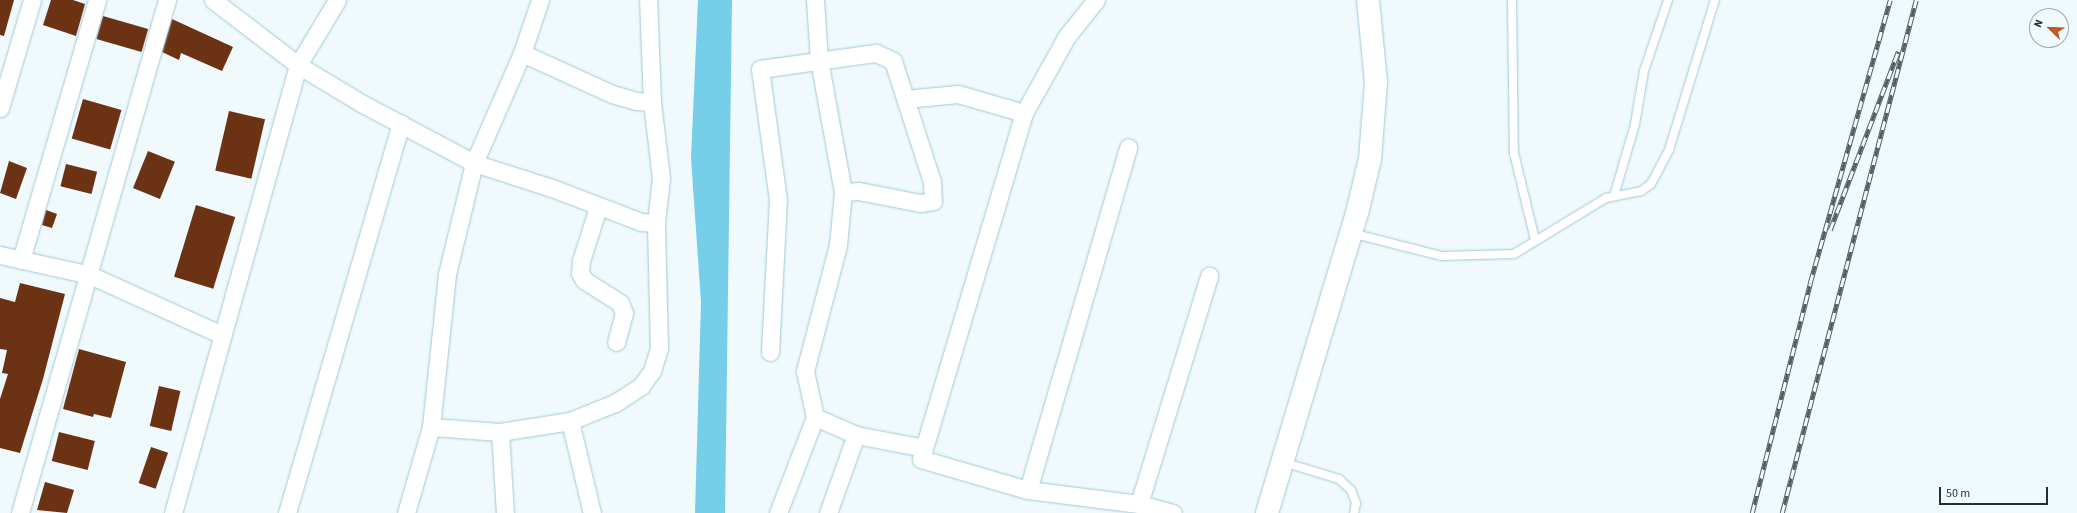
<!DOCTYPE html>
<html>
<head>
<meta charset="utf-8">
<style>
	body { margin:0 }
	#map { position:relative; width:2077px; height:513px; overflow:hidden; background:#f0f9fc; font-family:"Source Sans 3",sans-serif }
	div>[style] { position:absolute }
	.water>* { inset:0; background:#76cee9 }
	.building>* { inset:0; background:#6c3214; transform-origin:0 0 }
	.roads { filter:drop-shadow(0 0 1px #9ecad8) drop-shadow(0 0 1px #9ecad8) }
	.lane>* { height:8px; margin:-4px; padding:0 4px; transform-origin:4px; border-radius:4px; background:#fff }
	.street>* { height:17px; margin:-8.5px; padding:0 8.5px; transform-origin:8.5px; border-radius:8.5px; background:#fff }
	.secondary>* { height:22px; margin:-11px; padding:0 11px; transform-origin:11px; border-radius:11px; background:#fff }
	.rail>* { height:4.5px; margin-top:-2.25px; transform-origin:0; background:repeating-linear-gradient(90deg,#f0f9fc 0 9px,#506065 0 18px); box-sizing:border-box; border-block:1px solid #506065 }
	span { translate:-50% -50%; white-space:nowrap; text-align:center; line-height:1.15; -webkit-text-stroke:4px #f0f9fc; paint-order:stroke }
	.north { position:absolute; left:2029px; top:8px; width:40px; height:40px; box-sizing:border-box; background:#f0f9fc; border:1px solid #9ca9ad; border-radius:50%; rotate:293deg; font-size:11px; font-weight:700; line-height:16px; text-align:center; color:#1f3136 }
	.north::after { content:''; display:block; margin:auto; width:14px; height:18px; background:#be5a25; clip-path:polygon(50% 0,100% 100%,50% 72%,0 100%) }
	.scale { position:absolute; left:1939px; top:487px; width:109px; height:18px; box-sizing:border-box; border:2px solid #1f3136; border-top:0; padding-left:5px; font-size:12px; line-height:14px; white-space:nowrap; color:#1f3136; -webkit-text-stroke:3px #f0f9fc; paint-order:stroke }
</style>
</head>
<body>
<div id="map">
	<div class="water">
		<i style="clip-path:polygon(698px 0,732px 0,725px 513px,695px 513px,701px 302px,691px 158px)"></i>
	</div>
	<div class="building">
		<i style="clip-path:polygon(0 0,14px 0,4px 36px,0 35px)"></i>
		<i style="clip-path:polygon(51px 0,73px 0,85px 4px,76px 36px,43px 25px)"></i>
		<i style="left:103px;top:16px;width:47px;height:24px;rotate:16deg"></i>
		<i style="clip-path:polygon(172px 19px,233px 47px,222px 71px,181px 53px,179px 60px,162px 52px)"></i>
		<i style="left:83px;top:99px;width:40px;height:41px;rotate:16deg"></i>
		<i style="left:229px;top:111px;width:37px;height:61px;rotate:13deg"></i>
		<i style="left:148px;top:151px;width:29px;height:40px;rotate:22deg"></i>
		<i style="clip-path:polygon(9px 161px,27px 168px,16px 199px,0 193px)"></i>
		<i style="left:66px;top:164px;width:32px;height:23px;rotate:14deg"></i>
		<i style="left:196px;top:205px;width:41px;height:75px;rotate:17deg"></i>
		<i style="clip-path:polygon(46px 210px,57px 214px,52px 228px,42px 225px)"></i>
		<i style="clip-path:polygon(20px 283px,65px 294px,43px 379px,20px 453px,0 448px,0 399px,8px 374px,2px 373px,7px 350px,0 349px,0 298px,15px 302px)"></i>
		<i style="clip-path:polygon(79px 349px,126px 362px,111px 418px,94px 414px,93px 417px,63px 409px)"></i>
		<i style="left:159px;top:386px;width:22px;height:41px;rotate:13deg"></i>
		<i style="left:59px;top:432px;width:37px;height:30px;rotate:14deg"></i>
		<i style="left:151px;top:447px;width:18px;height:38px;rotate:19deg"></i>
		<i style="clip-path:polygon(45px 482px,74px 490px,67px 513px,37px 510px)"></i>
	</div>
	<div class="roads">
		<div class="lane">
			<i style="left:1512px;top:0;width:153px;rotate:89.3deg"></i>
			<i style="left:1514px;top:153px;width:89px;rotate:76.4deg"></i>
			<i style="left:1614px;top:196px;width:75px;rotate:-73.7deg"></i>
			<i style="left:1635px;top:124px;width:54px;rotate:-80.4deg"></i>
			<i style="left:1644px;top:71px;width:75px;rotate:-71.3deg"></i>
			<i style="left:1351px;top:233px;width:93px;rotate:14.3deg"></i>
			<i style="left:1441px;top:256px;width:73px;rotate:-1.6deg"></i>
			<i style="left:1514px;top:254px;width:108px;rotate:-31.3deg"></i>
			<i style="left:1606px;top:198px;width:36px;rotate:-11deg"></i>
			<i style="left:1641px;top:191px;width:12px;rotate:-35deg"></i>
			<i style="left:1651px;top:184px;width:38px;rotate:-62deg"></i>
			<i style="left:1669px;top:150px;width:157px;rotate:-73deg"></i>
			<i style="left:1283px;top:462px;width:59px;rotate:16.9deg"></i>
			<i style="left:1339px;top:479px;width:16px;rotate:43deg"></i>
			<i style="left:1351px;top:490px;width:14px;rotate:69deg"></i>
			<i style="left:1356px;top:503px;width:10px;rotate:101deg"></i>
		</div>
		<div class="street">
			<i style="left:213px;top:0;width:107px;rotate:37.4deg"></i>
			<i style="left:298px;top:65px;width:74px;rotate:31.1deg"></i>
			<i style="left:361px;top:103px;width:128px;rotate:28deg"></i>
			<i style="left:474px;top:163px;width:82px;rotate:17.8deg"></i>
			<i style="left:552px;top:188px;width:95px;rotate:20.9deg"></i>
			<i style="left:641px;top:222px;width:15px;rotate:4deg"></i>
			<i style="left:1096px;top:0;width:46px;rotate:128.9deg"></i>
			<i style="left:1067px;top:36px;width:88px;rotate:119.2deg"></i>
			<i style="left:1024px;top:113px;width:361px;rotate:106.6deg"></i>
			<i style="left:921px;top:459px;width:111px;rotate:16.2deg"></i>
			<i style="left:1028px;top:490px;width:112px;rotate:7.2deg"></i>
			<i style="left:1139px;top:504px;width:35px;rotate:15deg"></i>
			<i style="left:522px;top:53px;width:99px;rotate:24.5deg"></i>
			<i style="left:612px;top:94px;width:25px;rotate:16deg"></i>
			<i style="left:636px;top:101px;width:16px;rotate:4deg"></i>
			<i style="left:905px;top:99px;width:53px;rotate:-5.4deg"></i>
			<i style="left:958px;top:94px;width:69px;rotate:16.1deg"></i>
			<i style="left:0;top:108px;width:113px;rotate:-73.5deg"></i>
			<i style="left:598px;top:207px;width:57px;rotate:107.5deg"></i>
			<i style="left:581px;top:261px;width:12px;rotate:95deg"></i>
			<i style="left:580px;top:273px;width:8px;rotate:60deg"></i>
			<i style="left:584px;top:280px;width:43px;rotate:32.6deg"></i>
			<i style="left:620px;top:303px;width:11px;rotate:68deg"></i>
			<i style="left:624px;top:313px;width:30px;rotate:105deg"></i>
			<i style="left:0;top:255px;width:92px;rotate:12.5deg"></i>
			<i style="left:90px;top:275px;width:145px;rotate:24.4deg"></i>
			<i style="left:21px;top:260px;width:271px;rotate:-73.7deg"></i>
			<i style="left:770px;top:352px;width:152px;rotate:-87deg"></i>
			<i style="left:778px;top:200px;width:132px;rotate:-97.8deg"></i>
			<i style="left:760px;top:69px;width:117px;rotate:-7.9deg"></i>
			<i style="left:876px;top:53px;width:19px;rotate:25deg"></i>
			<i style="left:893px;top:61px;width:127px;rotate:72.1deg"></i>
			<i style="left:932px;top:182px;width:19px;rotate:87deg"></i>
			<i style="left:933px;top:201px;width:13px;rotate:171deg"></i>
			<i style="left:920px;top:203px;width:62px;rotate:-168.9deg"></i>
			<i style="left:859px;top:191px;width:16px;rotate:176deg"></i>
			<i style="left:815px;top:417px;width:45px;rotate:23.7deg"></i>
			<i style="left:856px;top:435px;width:69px;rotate:10.8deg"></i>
			<i style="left:570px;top:421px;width:95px;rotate:76.6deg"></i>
			<i style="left:431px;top:427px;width:69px;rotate:4.1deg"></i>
			<i style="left:500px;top:432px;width:71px;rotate:-8.9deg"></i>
			<i style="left:570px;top:421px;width:48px;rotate:-21.8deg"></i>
			<i style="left:615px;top:403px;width:31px;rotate:-33deg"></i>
			<i style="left:641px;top:386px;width:19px;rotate:-54deg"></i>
			<i style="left:652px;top:371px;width:24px;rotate:-73deg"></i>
			<i style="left:659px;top:348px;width:125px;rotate:-91.4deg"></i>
			<i style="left:656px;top:223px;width:45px;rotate:-83.7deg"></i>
			<i style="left:661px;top:178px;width:77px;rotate:-96.8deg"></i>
			<i style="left:652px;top:102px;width:102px;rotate:-92.2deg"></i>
			<i style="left:500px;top:432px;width:81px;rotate:86.5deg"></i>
			<i style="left:1028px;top:490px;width:357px;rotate:-73.7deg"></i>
			<i style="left:1139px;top:504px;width:239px;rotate:-72.9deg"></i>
			<i style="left:20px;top:513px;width:534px;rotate:-74.01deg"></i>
			<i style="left:173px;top:513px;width:465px;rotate:-74.4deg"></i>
			<i style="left:298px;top:65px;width:76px;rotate:-59deg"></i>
			<i style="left:287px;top:513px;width:406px;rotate:-73.7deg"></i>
			<i style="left:406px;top:513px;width:90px;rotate:-73.8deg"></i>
			<i style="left:431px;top:427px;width:154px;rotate:-84deg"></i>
			<i style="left:447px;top:274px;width:114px;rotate:-76.3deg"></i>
			<i style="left:474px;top:163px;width:120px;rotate:-66.4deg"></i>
			<i style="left:522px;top:53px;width:56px;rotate:-71.2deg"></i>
			<i style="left:778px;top:513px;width:103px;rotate:-68.9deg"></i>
			<i style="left:815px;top:417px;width:47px;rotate:-102.3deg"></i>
			<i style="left:805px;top:371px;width:130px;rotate:-75.3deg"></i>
			<i style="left:838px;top:245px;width:53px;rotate:-84.6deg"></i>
			<i style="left:843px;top:192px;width:134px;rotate:-100.3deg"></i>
			<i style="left:819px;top:60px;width:60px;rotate:-93.8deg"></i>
			<i style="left:828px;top:513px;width:83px;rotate:-70.3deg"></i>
		</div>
		<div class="secondary">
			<i style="left:1267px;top:513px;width:317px;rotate:-73.3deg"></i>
			<i style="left:1358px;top:209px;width:51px;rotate:-76.5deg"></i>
			<i style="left:1370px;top:159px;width:77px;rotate:-85.5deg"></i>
			<i style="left:1376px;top:82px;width:82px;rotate:-95.6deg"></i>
		</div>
	</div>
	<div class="rail">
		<i style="left:1830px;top:230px;width:191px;rotate:-69.1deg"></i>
		<i style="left:1752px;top:513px;width:237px;rotate:-75.8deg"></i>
		<i style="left:1810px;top:283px;width:294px;rotate:-74.2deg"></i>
		<i style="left:1782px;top:513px;width:530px;rotate:-75.36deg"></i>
	</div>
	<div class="north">N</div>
	<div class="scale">50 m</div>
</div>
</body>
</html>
